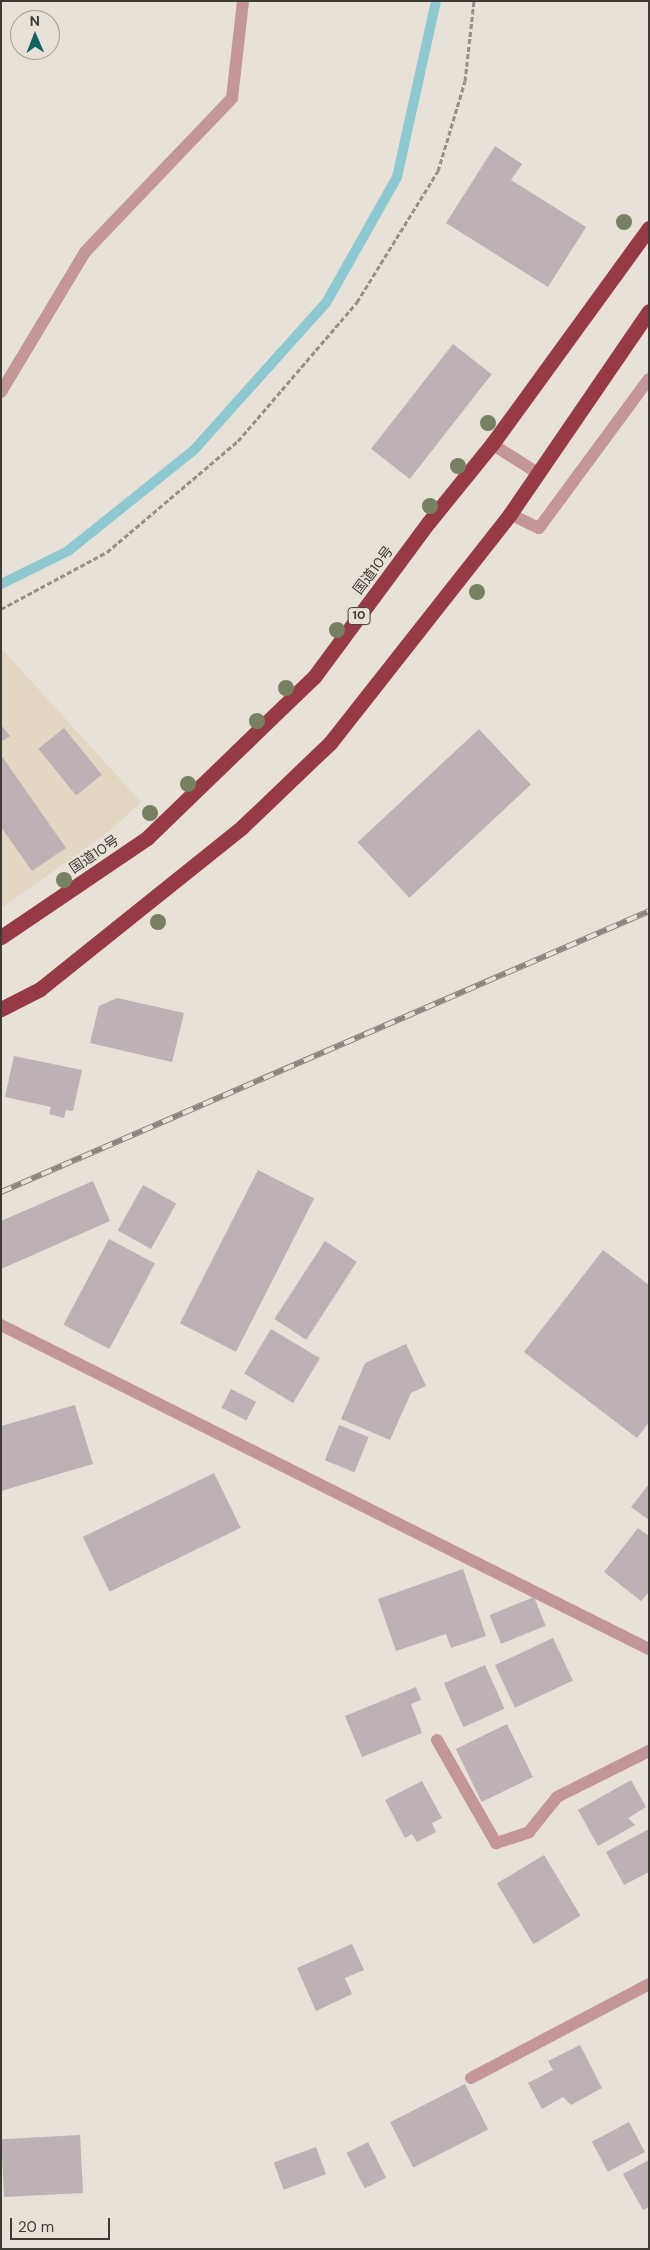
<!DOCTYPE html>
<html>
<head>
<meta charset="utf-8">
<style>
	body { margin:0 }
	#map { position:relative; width:650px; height:2250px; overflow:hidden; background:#e7e1d7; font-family:"DM Sans","Noto Sans JP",sans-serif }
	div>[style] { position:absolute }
	.commercial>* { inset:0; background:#e3d6c3 }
	.stream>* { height:10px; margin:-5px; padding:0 5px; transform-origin:5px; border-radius:5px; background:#8ec9d2 }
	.building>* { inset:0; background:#bdb1b6; transform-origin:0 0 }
	.path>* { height:3px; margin-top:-1.5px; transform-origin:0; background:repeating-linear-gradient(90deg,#959089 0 5px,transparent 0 7.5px) }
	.lane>* { height:12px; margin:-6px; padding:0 6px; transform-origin:6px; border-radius:6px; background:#c49698 }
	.street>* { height:12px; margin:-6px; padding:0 6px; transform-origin:6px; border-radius:6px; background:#c49698 }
	.highway>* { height:15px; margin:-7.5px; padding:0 7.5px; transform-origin:7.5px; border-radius:7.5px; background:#963b45 }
	.rail>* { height:5.5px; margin-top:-2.75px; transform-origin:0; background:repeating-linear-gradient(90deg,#e7e1d7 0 11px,#89857e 0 22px); box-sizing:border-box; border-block:1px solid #89857e }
	.trees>* { width:16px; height:16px; margin:-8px; border-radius:50%; background:#788062 }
	span { translate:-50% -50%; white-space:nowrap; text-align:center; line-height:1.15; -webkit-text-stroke:4.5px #e7e1d7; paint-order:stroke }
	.shield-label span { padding:1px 4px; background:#e7e1d7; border:1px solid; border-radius:4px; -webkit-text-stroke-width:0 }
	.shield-label { font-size:12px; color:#3e3b37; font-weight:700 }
	.street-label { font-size:14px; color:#3e3b37 }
	.frame { position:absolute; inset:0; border:2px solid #3e3b37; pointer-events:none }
	.north { position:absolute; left:10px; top:10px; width:50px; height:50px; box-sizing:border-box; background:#e7e1d7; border:1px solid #a39f97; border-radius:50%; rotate:359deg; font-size:14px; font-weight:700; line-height:20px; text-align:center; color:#3e3b37 }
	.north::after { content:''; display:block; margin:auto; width:18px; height:22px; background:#126260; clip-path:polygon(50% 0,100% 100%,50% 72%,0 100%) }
	.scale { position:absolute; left:10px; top:2218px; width:100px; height:22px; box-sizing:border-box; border:2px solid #3e3b37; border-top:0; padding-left:6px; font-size:15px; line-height:18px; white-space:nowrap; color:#3e3b37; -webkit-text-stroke:4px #e7e1d7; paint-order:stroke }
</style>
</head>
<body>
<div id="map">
	<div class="commercial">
		<i style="clip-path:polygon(1px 648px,141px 802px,106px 834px,1px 908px)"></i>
	</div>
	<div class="stream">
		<i style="left:1px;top:584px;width:75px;rotate:-26.2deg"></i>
		<i style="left:68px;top:551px;width:160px;rotate:-38.7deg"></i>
		<i style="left:193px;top:451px;width:199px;rotate:-48.1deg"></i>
		<i style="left:326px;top:303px;width:145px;rotate:-60.6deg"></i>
		<i style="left:397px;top:177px;width:180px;rotate:-77.5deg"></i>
	</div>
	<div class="building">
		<i style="clip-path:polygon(495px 146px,522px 164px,511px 180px,586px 227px,548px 287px,446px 223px)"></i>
		<i style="left:453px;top:344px;width:49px;height:133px;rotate:38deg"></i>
		<i style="clip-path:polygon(1px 725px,10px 736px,1px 742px)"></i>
		<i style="left:64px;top:728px;width:60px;height:33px;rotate:51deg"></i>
		<i style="left:479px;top:729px;width:76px;height:166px;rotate:47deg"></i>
		<i style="clip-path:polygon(1px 755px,66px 848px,32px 871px,1px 827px)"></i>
		<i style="clip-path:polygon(117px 998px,184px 1013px,172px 1062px,90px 1043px,99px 1006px)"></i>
		<i style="clip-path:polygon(14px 1056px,82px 1070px,73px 1111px,66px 1110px,64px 1118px,49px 1114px,51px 1107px,5px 1097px)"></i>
		<i style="left:258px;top:1170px;width:63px;height:172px;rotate:27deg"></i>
		<i style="clip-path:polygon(93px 1181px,110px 1221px,1px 1269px,1px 1221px)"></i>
		<i style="left:143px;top:1185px;width:38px;height:52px;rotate:29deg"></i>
		<i style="left:109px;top:1239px;width:52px;height:97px;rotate:28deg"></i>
		<i style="left:325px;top:1241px;width:38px;height:93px;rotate:33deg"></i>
		<i style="clip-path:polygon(603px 1250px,649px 1285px,649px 1422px,637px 1438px,524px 1352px)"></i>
		<i style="left:271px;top:1329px;width:57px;height:52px;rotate:31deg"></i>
		<i style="clip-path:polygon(406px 1344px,426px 1386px,411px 1393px,390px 1440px,341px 1419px,365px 1363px)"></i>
		<i style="left:231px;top:1389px;width:28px;height:21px;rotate:27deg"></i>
		<i style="clip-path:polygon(75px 1405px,93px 1464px,1px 1491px,1px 1426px)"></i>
		<i style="left:339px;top:1425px;width:32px;height:38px;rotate:22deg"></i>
		<i style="left:214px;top:1473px;width:61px;height:146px;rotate:64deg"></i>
		<i style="clip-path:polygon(649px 1484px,649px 1520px,631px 1507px)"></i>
		<i style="clip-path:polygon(638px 1528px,649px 1536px,649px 1592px,641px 1601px,604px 1572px)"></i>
		<i style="clip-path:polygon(463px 1569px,486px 1636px,451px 1648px,446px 1634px,396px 1651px,378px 1599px)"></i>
		<i style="left:534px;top:1597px;width:31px;height:48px;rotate:68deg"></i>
		<i style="left:553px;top:1638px;width:47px;height:64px;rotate:65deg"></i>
		<i style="left:485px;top:1665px;width:48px;height:45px;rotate:66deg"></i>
		<i style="clip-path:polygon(416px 1687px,421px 1700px,411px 1704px,422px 1733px,362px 1757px,345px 1716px)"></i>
		<i style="left:507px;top:1724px;width:59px;height:57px;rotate:64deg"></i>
		<i style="clip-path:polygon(631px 1780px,646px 1807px,628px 1818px,635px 1825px,598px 1846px,578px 1810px)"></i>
		<i style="clip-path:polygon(422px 1781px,442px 1818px,432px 1823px,436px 1832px,417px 1842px,412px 1834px,405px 1838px,385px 1800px)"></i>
		<i style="clip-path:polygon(649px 1829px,649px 1872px,624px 1885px,606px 1852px)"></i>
		<i style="left:544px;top:1855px;width:71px;height:55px;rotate:59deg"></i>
		<i style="clip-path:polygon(352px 1944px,364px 1970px,345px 1978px,352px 1994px,316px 2011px,297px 1968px)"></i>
		<i style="clip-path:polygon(580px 2045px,602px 2088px,571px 2105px,563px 2097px,542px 2109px,528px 2083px,553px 2070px,548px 2061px)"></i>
		<i style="left:465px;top:2084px;width:51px;height:84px;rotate:63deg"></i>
		<i style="left:629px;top:2122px;width:34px;height:42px;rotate:62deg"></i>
		<i style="left:80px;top:2135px;width:58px;height:79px;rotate:87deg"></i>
		<i style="left:368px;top:2142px;width:40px;height:24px;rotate:63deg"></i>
		<i style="left:316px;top:2147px;width:29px;height:45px;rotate:70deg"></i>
		<i style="clip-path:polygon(649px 2160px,649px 2207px,643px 2210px,623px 2174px)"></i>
	</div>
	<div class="path">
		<i style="left:1px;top:609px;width:120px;rotate:-28.3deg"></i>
		<i style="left:107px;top:552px;width:172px;rotate:-40.3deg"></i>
		<i style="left:238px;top:441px;width:183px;rotate:-49.4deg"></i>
		<i style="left:357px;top:302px;width:154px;rotate:-58.3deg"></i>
		<i style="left:438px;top:171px;width:94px;rotate:-73.3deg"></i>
		<i style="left:465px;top:81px;width:81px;rotate:-83.6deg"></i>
	</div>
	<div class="lane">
		<i style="left:1px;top:392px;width:163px;rotate:-59deg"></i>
		<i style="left:85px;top:252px;width:213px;rotate:-46.3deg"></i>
		<i style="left:232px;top:98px;width:98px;rotate:-83.5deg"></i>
	</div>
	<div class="street">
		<i style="left:492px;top:444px;width:56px;rotate:32.6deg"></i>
		<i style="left:510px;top:514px;width:32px;rotate:26deg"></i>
		<i style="left:539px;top:528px;width:185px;rotate:-53.6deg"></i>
		<i style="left:1px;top:1325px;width:724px;rotate:26.57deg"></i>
		<i style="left:437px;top:1740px;width:119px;rotate:60.2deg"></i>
		<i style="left:496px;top:1843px;width:35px;rotate:-18deg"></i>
		<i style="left:529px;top:1832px;width:45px;rotate:-51.3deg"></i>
		<i style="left:557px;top:1797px;width:103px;rotate:-26.6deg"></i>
		<i style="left:471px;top:2078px;width:201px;rotate:-27.8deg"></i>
	</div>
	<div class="highway">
		<i style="left:1px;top:937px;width:176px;rotate:-34.1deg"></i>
		<i style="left:147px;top:838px;width:232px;rotate:-44deg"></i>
		<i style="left:314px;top:677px;width:192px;rotate:-53.5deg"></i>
		<i style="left:428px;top:523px;width:102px;rotate:-51deg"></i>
		<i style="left:492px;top:444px;width:267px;rotate:-54deg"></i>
		<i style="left:1px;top:1009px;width:44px;rotate:-27.1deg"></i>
		<i style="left:40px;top:989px;width:259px;rotate:-38.7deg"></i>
		<i style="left:242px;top:827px;width:122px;rotate:-43.7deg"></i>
		<i style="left:330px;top:743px;width:291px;rotate:-51.8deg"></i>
		<i style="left:510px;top:514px;width:246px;rotate:-55.6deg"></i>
	</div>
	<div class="rail">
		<i style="left:1px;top:1192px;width:706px;rotate:-23.44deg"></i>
	</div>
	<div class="trees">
		<i style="left:624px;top:222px"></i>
		<i style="left:488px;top:423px"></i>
		<i style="left:458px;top:466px"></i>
		<i style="left:430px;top:506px"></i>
		<i style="left:477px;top:592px"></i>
		<i style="left:337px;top:630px"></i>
		<i style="left:286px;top:688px"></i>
		<i style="left:257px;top:721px"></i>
		<i style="left:188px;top:784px"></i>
		<i style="left:150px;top:813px"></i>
		<i style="left:64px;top:880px"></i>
		<i style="left:158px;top:922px"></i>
	</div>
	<div class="shield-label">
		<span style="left:359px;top:616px">10</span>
	</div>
	<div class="street-label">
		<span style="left:373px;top:570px;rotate:-53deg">国道10号</span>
		<span style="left:94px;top:854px;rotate:-34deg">国道10号</span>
	</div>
	<div class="frame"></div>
	<div class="north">N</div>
	<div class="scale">20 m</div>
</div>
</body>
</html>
